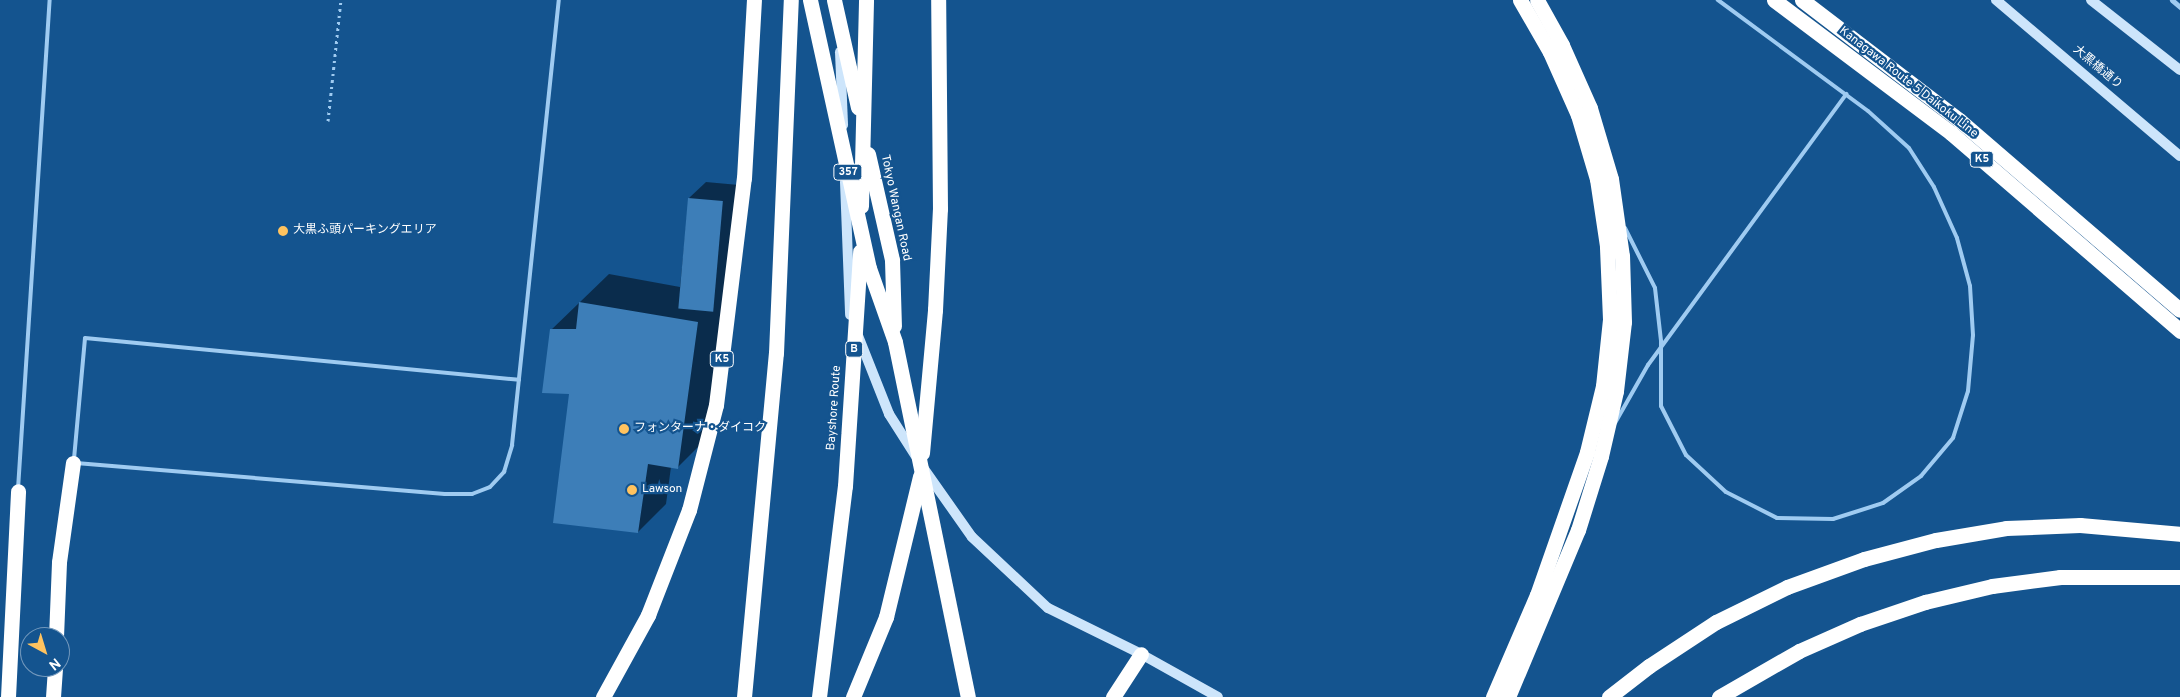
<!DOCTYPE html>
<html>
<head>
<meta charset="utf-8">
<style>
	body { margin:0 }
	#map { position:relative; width:2180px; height:697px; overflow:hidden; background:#14548f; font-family:Overpass,"Noto Sans JP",sans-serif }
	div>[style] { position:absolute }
	.shadow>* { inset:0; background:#0007 }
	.building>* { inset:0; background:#3d7eb8; transform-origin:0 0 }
	.path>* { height:3px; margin-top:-1.5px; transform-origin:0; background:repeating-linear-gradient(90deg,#9fcbf1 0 2.5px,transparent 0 6.5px) }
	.lane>* { height:4px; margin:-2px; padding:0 2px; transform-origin:2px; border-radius:2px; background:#9fcbf1 }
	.street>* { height:5px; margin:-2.5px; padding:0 2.5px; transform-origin:2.5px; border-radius:2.5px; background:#9fcbf1 }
	.secondary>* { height:10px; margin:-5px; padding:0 5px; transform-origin:5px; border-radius:5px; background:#cde5fb }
	.highway>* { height:15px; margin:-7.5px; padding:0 7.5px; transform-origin:7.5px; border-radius:7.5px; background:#fff }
	.dots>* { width:14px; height:14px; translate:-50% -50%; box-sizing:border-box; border:2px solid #14548f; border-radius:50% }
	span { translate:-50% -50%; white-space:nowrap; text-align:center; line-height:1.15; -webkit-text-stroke:4.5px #14548f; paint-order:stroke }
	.shield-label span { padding:1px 4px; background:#14548f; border:1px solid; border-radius:4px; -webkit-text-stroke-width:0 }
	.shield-label { font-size:11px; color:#fff; font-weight:700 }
	.street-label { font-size:12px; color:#fff }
	.poi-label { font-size:12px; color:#fff }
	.left { translate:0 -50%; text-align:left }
	.north { position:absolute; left:20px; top:627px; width:50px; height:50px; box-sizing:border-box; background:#14548f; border:1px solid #7298bc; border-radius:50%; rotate:141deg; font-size:14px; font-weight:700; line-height:20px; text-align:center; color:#fff }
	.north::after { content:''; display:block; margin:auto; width:18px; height:22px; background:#ffc35f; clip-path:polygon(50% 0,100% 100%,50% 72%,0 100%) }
</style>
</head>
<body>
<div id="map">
	<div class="shadow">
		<i style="clip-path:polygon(706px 182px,739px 185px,705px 440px,677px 468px,671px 467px,666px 504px,638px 532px,571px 393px,551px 330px,609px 274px,680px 287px,689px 198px)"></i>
	</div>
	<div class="building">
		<i style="left:688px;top:198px;width:35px;height:111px;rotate:5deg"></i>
		<i style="clip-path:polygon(579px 302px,698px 322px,678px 469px,648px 464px,638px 533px,553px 523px,569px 394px,542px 393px,550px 329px,576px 329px)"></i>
	</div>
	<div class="path">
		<i style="left:328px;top:121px;width:122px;rotate:-83.9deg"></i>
	</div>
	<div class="lane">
		<i style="left:1625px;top:228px;width:67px;rotate:63.4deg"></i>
		<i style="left:1655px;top:288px;width:53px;rotate:83.5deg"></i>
		<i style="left:1661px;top:341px;width:65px;rotate:90deg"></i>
		<i style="left:1661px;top:406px;width:55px;rotate:63deg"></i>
		<i style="left:1686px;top:455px;width:54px;rotate:42.8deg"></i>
		<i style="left:1726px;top:492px;width:57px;rotate:27deg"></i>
		<i style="left:1777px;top:518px;width:56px;rotate:1deg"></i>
		<i style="left:1833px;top:519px;width:52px;rotate:-17.7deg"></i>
		<i style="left:1883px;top:503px;width:47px;rotate:-35.4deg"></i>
		<i style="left:1921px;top:476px;width:50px;rotate:-49.9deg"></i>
		<i style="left:1953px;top:438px;width:49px;rotate:-72.3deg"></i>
		<i style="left:1968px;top:391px;width:56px;rotate:-84.9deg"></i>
		<i style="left:1973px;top:335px;width:49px;rotate:-93.5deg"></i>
		<i style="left:1970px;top:286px;width:50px;rotate:-105.2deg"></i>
		<i style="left:1957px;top:238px;width:56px;rotate:-114.3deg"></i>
		<i style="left:1934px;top:187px;width:46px;rotate:-122.7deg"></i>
		<i style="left:1909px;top:148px;width:55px;rotate:-137.9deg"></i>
		<i style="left:1868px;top:111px;width:187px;rotate:-143.5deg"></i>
		<i style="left:1615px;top:423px;width:67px;rotate:-60.4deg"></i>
		<i style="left:1648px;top:365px;width:336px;rotate:-53.8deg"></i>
		<i style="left:74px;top:459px;width:121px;rotate:-84.8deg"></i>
		<i style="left:85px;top:338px;width:436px;rotate:5.5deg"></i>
		<i style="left:76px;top:463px;width:370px;rotate:4.8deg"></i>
		<i style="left:445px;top:494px;width:27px"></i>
		<i style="left:472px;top:494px;width:19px;rotate:-21deg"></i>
		<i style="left:490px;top:487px;width:21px;rotate:-47deg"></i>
		<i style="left:504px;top:472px;width:28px;rotate:-73deg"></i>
		<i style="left:512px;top:445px;width:447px;rotate:-84deg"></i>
		<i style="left:18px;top:489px;width:490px;rotate:-86.3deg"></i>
	</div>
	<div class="street">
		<i style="left:2172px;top:0;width:11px;rotate:41deg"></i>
	</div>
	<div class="secondary">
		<i style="left:1996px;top:0;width:241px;rotate:40.3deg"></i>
		<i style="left:2091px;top:0;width:113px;rotate:38.2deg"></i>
		<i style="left:840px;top:52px;width:73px;rotate:87.6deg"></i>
		<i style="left:845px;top:182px;width:133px;rotate:87.8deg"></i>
		<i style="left:857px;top:333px;width:87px;rotate:68.4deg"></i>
		<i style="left:889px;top:414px;width:49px;rotate:57.6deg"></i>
		<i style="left:924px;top:469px;width:83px;rotate:54.8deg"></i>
		<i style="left:972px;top:537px;width:104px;rotate:43.1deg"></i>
		<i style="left:1048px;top:608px;width:104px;rotate:26.3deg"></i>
		<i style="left:1141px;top:654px;width:88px;rotate:29.2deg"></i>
	</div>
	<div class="highway">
		<i style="left:810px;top:0;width:274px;rotate:77.6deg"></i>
		<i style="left:869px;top:268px;width:78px;rotate:70.6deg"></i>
		<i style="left:895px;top:342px;width:362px;rotate:78.4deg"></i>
		<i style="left:834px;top:0;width:110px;rotate:77.4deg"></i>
		<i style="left:1774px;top:0;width:221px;rotate:36.9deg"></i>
		<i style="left:1951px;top:133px;width:303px;rotate:40.8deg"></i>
		<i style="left:1802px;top:0;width:198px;rotate:37.4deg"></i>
		<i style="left:1959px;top:120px;width:291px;rotate:40.7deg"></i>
		<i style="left:868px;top:154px;width:109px;rotate:77.2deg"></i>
		<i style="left:892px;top:260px;width:66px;rotate:88.3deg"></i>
		<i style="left:861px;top:206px;width:206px;rotate:-88.6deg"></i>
		<i style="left:922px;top:453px;width:144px;rotate:-84.8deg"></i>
		<i style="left:935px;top:310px;width:101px;rotate:-87.2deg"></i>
		<i style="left:940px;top:209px;width:209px;rotate:-90.5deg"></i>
		<i style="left:56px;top:637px;width:75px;rotate:-87.7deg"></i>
		<i style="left:59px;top:562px;width:100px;rotate:-82deg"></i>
		<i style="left:8px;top:697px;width:206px;rotate:-87.2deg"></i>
		<i style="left:53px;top:697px;width:30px;rotate:-86deg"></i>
		<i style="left:603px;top:697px;width:94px;rotate:-61.2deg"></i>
		<i style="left:648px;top:615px;width:113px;rotate:-68.7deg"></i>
		<i style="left:689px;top:510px;width:108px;rotate:-75.6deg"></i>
		<i style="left:716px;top:405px;width:229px;rotate:-83deg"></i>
		<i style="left:744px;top:178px;width:178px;rotate:-86.8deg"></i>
		<i style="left:744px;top:697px;width:345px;rotate:-84.7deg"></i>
		<i style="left:776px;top:353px;width:353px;rotate:-87.6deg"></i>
		<i style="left:819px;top:697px;width:213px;rotate:-83deg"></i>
		<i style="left:845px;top:486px;width:235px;rotate:-86.3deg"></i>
		<i style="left:853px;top:697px;width:87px;rotate:-67.6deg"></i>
		<i style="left:886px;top:617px;width:145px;rotate:-76.4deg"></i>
		<i style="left:1113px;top:697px;width:51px;rotate:-56.9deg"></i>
		<i style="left:1493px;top:697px;width:111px;rotate:-66.7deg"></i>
		<i style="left:1537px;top:595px;width:151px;rotate:-70.7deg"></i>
		<i style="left:1587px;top:452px;width:68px;rotate:-76.4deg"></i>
		<i style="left:1603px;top:386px;width:67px;rotate:-84deg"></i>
		<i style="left:1610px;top:319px;width:73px;rotate:-92.4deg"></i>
		<i style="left:1607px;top:246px;width:68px;rotate:-98.5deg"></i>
		<i style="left:1597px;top:179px;width:67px;rotate:-106.5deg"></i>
		<i style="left:1578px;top:115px;width:69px;rotate:-114deg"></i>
		<i style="left:1550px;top:52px;width:60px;rotate:-120deg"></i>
		<i style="left:1508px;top:697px;width:181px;rotate:-67.3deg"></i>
		<i style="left:1578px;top:530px;width:77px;rotate:-72.7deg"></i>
		<i style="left:1601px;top:456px;width:67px;rotate:-77deg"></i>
		<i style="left:1616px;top:391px;width:69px;rotate:-83.4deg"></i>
		<i style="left:1624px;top:322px;width:66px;rotate:-91.7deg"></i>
		<i style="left:1622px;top:256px;width:78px;rotate:-98.1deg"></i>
		<i style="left:1611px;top:179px;width:74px;rotate:-106.5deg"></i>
		<i style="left:1590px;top:108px;width:69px;rotate:-114deg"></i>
		<i style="left:1562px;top:45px;width:51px;rotate:-119.1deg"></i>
		<i style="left:1609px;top:697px;width:51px;rotate:-37.8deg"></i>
		<i style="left:1649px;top:666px;width:80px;rotate:-33.3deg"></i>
		<i style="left:1716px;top:622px;width:79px;rotate:-26.2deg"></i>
		<i style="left:1787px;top:587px;width:82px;rotate:-20deg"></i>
		<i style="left:1864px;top:559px;width:74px;rotate:-14.8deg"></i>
		<i style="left:1936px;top:540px;width:71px;rotate:-9.7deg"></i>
		<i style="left:2006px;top:528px;width:74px;rotate:-2.3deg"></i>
		<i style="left:2080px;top:525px;width:100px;rotate:5.1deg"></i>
		<i style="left:1719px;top:697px;width:92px;rotate:-29.9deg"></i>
		<i style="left:1799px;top:651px;width:67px;rotate:-23.9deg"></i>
		<i style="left:1860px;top:624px;width:69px;rotate:-18.7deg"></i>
		<i style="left:1925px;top:602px;width:69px;rotate:-13.4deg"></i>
		<i style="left:1992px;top:586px;width:69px;rotate:-7.5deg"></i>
		<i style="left:2060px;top:577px;width:120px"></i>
	</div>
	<div class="dots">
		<i style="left:283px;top:231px;background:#ffc35f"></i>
		<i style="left:624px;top:429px;background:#ffc35f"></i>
		<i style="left:632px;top:490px;background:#ffc35f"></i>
	</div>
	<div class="shield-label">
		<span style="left:1982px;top:159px">K5</span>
		<span style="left:848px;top:172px">357</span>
		<span style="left:854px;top:349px">B</span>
		<span style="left:722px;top:359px">K5</span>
	</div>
	<div class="street-label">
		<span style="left:2097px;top:68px;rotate:40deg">大黒橋通り</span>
		<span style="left:1908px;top:83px;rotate:38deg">Kanagawa Route 5 Daikoku Line</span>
		<span style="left:895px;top:208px;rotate:78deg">Tokyo Wangan Road</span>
		<span style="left:835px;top:408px;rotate:-86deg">Bayshore Route</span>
	</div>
	<div class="poi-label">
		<span class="left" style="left:293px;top:231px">大黒ふ頭パーキングエリア</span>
		<span class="left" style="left:634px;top:429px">フォンターナ・ダイコク</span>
		<span class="left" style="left:642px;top:490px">Lawson</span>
	</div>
	<div class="north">N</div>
</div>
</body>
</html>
